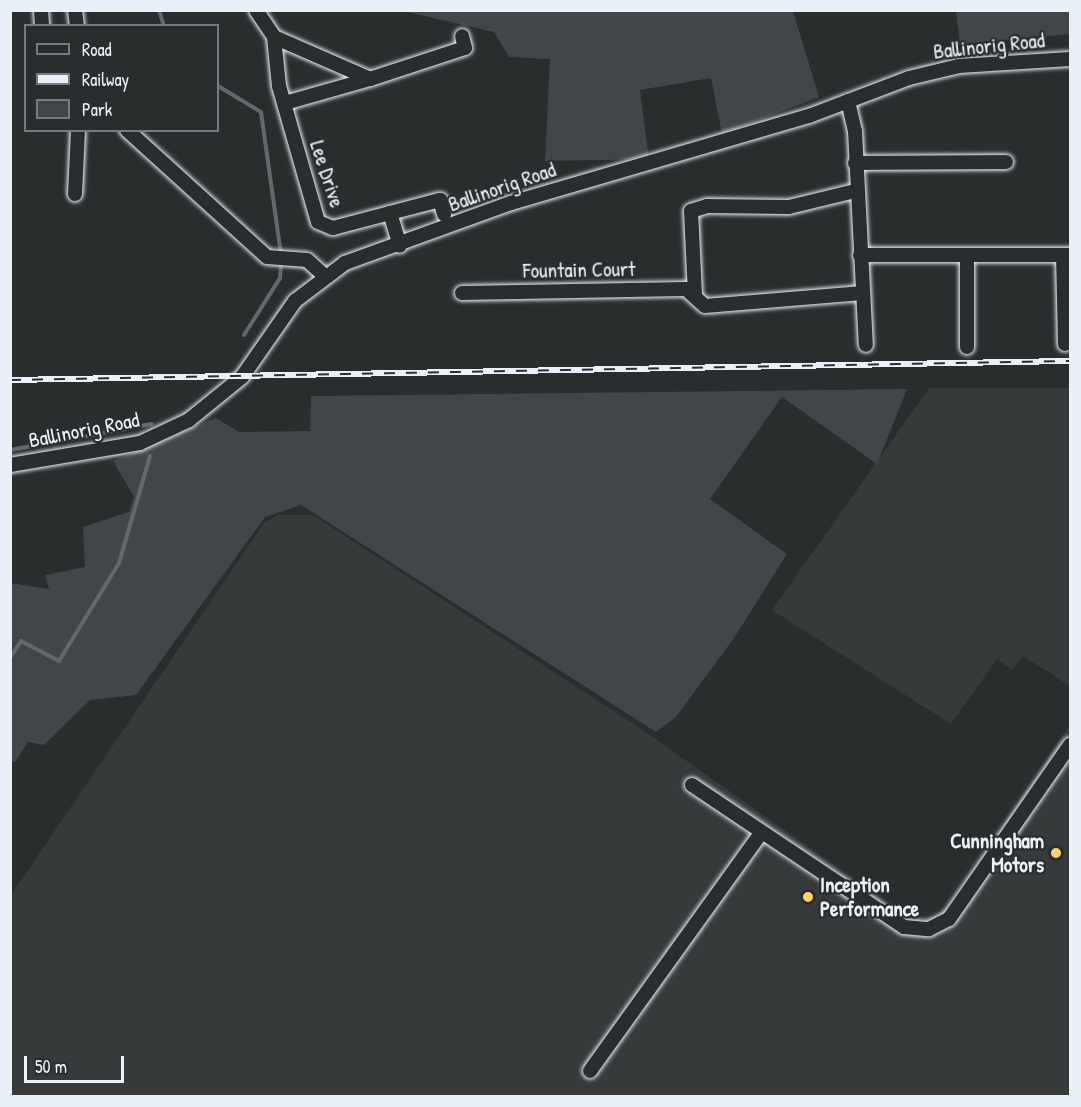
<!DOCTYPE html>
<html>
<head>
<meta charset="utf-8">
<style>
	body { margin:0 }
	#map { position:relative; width:1081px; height:1107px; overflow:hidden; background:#2a2d2e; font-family:"Patrick Hand",sans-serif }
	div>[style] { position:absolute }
	.built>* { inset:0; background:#363a3b }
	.green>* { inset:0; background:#424648 }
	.stream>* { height:4px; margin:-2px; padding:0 2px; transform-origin:2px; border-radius:2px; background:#63686b }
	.roads { filter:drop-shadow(0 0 2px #e8f1f8) drop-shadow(0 0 2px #e8f1f8) }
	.minor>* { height:14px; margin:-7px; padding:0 7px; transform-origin:7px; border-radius:7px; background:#2a2d2e }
	.rail>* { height:6px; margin-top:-3px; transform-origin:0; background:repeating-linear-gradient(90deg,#2a2d2e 0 11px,#e8f1f8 0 22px); box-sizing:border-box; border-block:2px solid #e8f1f8 }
	.dots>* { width:16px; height:16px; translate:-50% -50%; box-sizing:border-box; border:3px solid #2a2d2e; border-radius:50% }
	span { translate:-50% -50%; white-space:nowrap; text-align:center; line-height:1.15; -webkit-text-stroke:4.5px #2a2d2e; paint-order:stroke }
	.street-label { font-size:21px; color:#e8f1f8 }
	.poi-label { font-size:21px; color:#e8f1f8; font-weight:700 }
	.right { translate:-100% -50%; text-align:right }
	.left { translate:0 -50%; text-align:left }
	.frame { position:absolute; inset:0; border:12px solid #e8f1f8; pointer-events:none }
	.legend { position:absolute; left:24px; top:24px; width:195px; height:108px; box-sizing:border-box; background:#2a2d2e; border:2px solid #767b7f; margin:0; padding:8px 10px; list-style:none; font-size:18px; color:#e8f1f8 }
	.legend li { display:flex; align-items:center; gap:12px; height:30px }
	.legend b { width:30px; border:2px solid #767b7f }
	.scale { position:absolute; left:24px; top:1056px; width:100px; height:27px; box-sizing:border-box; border:3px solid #e8f1f8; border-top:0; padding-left:8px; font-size:18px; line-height:21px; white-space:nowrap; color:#e8f1f8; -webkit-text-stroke:4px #2a2d2e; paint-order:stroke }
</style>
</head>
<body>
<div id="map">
	<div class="built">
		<i style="clip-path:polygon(929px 388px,1070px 388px,1070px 686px,1023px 656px,1012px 670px,997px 659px,951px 724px,772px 610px)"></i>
		<i style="clip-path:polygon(278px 515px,313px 515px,650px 735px,909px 918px,935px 916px,953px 900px,1070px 725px,1070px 1096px,11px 1096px,11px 895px,264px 523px)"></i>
	</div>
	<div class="green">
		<i style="clip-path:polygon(403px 11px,793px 11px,819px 97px,722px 134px,711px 78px,640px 90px,649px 159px,545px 161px,550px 59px,509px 57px,494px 32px)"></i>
		<i style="clip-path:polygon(956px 11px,1070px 11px,1070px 34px,960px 44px)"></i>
		<i style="clip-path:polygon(907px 389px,877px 464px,782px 397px,710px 499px,787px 554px,734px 638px,676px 717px,656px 732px,301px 505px,265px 517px,136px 695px,90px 700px,44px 745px,28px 742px,15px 762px,10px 761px,10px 583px,49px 589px,45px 575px,85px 567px,83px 527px,129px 512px,134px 497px,113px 461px,216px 418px,239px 432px,310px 431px,311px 396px)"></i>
	</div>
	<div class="stream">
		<i style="left:159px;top:10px;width:17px;rotate:73deg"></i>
		<i style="left:218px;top:86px;width:50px;rotate:31.2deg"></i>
		<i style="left:261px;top:112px;width:144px;rotate:82deg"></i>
		<i style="left:244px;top:335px;width:67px;rotate:-57.7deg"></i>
		<i style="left:280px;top:278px;width:16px;rotate:-86deg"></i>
		<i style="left:10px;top:450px;width:144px;rotate:-10.4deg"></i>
		<i style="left:10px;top:658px;width:20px;rotate:-57deg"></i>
		<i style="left:21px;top:641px;width:43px;rotate:27.8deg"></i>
		<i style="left:59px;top:661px;width:115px;rotate:-58.5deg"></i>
		<i style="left:119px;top:563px;width:111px;rotate:-73.8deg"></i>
	</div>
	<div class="roads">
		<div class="minor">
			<i style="left:41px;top:10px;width:16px;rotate:86deg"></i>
			<i style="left:75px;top:10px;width:16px;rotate:83deg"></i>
			<i style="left:256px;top:10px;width:32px;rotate:56deg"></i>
			<i style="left:274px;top:37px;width:49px;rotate:84.2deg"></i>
			<i style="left:279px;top:86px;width:141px;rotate:74deg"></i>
			<i style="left:318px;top:222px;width:16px;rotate:22deg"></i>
			<i style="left:333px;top:228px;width:59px;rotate:-14.7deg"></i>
			<i style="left:390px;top:213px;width:34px;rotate:73deg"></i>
			<i style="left:274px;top:37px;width:105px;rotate:23.6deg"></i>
			<i style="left:370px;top:79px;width:100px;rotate:-18.1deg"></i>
			<i style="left:465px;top:48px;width:12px;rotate:-104deg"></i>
			<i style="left:848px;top:101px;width:31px;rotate:77deg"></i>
			<i style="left:855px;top:131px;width:214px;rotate:87.1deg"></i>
			<i style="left:285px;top:103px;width:88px;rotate:-15.8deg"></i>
			<i style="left:127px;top:130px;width:189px;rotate:42.2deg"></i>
			<i style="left:267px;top:257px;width:40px;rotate:4.3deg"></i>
			<i style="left:307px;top:260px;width:24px;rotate:42deg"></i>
			<i style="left:855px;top:163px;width:151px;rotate:-0.4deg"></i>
			<i style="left:75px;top:194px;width:64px;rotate:-87.3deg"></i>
			<i style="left:390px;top:213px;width:52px;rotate:-14.6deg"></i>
			<i style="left:440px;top:200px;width:15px;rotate:74deg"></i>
			<i style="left:860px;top:255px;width:210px"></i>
			<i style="left:967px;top:255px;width:92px;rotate:90deg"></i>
			<i style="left:1063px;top:255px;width:89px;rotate:88.7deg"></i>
			<i style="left:462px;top:293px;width:224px;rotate:-1deg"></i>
			<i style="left:686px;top:289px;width:25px;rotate:42deg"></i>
			<i style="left:705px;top:306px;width:158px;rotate:-4.7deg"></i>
			<i style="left:695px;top:295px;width:84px;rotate:-92.7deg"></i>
			<i style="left:691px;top:211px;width:17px;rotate:-17deg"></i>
			<i style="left:707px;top:206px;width:82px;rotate:0.7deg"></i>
			<i style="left:789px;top:207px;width:68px;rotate:-13.6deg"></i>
			<i style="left:10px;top:465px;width:132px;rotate:-9.6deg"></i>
			<i style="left:140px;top:443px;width:54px;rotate:-25.1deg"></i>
			<i style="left:189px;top:420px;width:68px;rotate:-39.1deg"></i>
			<i style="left:242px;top:377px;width:93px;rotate:-55.1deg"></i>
			<i style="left:295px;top:301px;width:63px;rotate:-37.2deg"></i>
			<i style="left:345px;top:263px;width:177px;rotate:-19.9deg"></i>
			<i style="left:511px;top:203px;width:310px;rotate:-16.3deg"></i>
			<i style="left:809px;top:116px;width:107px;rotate:-20.8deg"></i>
			<i style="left:909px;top:78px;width:51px;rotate:-13.5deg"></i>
			<i style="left:959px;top:66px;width:111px;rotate:-3.6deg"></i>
			<i style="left:692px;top:785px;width:255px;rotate:33.8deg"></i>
			<i style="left:904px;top:927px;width:25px;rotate:5deg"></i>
			<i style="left:929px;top:929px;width:22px;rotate:-27deg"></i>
			<i style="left:949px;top:919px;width:212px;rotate:-55.2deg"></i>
			<i style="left:590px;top:1071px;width:294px;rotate:-54.3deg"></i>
		</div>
	</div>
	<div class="rail">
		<i style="left:10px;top:380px;width:1060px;rotate:-1.03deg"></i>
	</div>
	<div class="dots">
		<i style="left:1056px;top:853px;background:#ffd166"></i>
		<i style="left:808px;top:897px;background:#ffd166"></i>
	</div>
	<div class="street-label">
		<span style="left:989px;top:46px;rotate:-6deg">Ballinorig Road</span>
		<span style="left:327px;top:174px;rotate:72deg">Lee Drive</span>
		<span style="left:502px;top:187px;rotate:-19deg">Ballinorig Road</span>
		<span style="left:579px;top:270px;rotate:-1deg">Fountain Court</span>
		<span style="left:84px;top:430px;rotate:-11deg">Ballinorig Road</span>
	</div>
	<div class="poi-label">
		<span class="right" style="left:1044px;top:853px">Cunningham<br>Motors</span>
		<span class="left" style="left:820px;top:897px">Inception<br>Performance</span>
	</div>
	<div class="frame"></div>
	<ul class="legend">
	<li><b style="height:8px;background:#2a2d2e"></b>Road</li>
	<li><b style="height:8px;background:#e8f1f8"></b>Railway</li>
	<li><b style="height:16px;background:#424648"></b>Park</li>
	</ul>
	<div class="scale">50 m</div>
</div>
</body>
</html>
